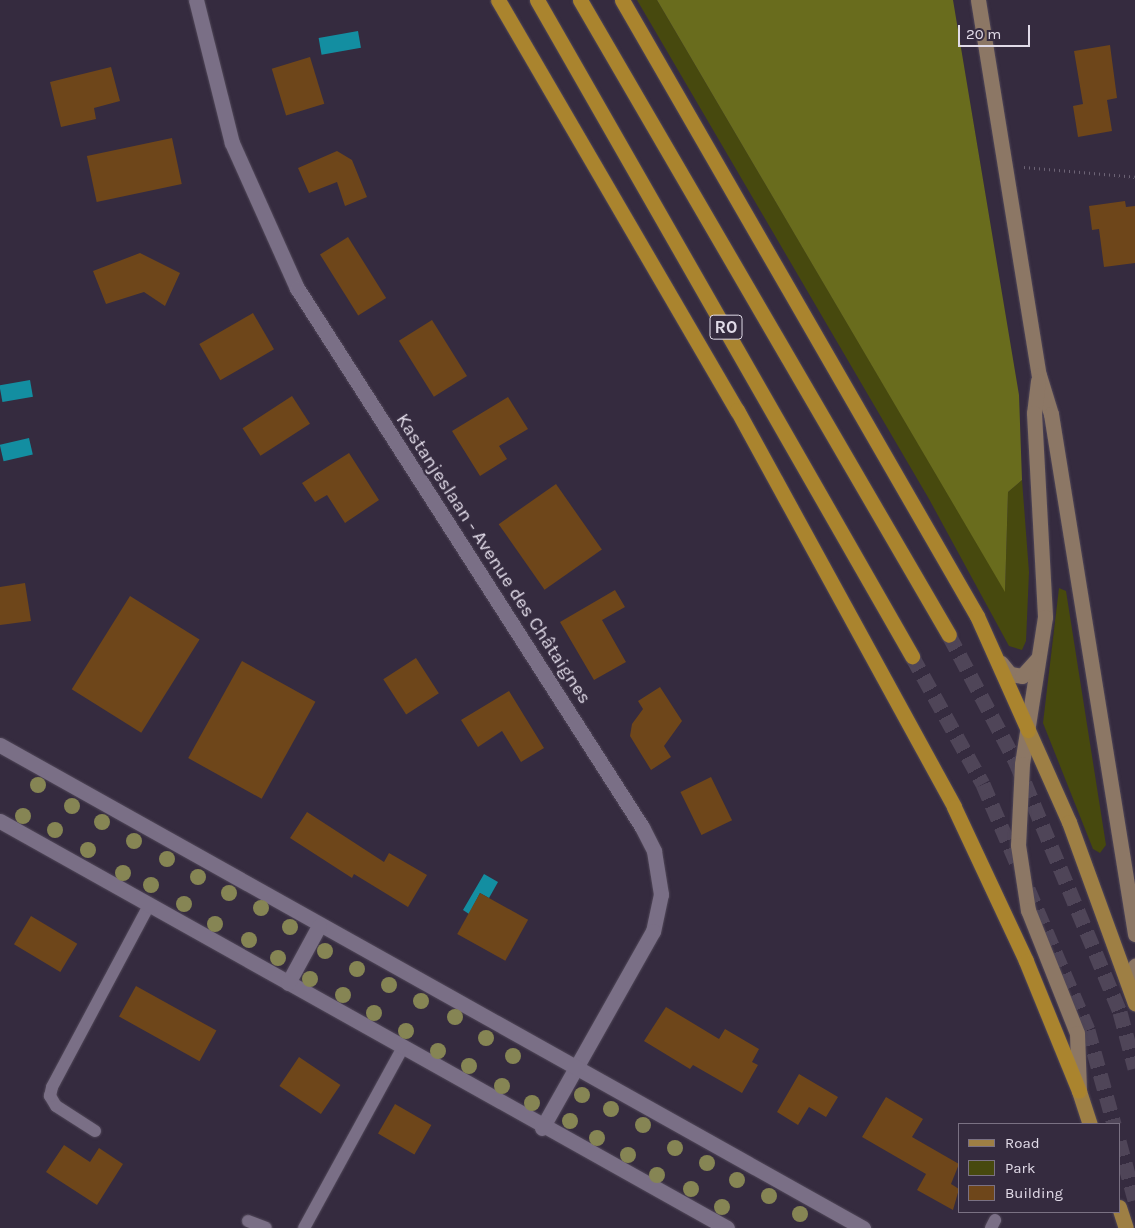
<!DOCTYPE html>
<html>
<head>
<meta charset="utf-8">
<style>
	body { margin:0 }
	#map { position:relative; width:1135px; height:1228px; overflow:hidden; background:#352b3f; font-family:Karla,sans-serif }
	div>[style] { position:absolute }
	.green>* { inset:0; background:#47490e }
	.forest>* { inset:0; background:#696c1d }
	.water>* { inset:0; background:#138ea1; transform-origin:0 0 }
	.building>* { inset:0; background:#6e461a; transform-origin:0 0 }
	.trunk-tunnel>* { height:15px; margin-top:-7.5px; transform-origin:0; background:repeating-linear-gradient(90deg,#4f4558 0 15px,transparent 0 23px) }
	.path>* { height:3px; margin-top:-1.5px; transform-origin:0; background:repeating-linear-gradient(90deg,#6c6375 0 1px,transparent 0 5px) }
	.roads { filter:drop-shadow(0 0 1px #504758) drop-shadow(0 0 1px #504758) }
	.service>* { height:12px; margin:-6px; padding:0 6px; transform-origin:6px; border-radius:6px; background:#7a6f86 }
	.minor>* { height:15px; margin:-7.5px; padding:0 7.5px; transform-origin:7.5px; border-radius:7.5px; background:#7a6f86 }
	.tertiary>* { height:15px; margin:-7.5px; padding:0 7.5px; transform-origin:7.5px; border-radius:7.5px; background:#7a6f86 }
	.secondary>* { height:15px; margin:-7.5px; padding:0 7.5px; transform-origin:7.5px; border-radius:7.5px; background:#8c7765 }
	.primary>* { height:15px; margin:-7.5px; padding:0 7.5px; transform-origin:7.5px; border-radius:7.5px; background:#9e7f44 }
	.trunk>* { height:15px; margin:-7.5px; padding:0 7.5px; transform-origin:7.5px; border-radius:7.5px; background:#aa842e }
	.trees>* { width:16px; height:16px; margin:-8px; border-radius:50%; background:#868554 }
	span { translate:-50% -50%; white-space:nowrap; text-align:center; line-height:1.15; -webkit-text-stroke:4.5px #352b3f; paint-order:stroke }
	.shield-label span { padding:1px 4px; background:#352b3f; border:1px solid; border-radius:4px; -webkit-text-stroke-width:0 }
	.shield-label { font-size:18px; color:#e1dbe8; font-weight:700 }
	.street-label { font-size:19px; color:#e1dbe8 }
	.legend { position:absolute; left:958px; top:1123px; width:162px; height:90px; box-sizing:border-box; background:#352b3f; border:1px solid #7a7183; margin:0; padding:6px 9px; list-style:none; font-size:15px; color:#e1dbe8 }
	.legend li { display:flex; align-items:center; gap:10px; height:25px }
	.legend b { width:25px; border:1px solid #7a7183 }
	.scale { position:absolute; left:958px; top:25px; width:72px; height:22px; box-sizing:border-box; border:2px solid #e1dbe8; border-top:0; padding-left:6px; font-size:15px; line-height:18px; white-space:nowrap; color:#e1dbe8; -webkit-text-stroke:4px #352b3f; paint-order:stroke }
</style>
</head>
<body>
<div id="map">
	<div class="green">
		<i style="clip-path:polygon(637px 0,657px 0,1005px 591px,1008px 492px,1022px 480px,1029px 572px,1026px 641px,1022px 650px,1009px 646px,929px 499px)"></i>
		<i style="clip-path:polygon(1059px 588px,1066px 591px,1106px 845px,1100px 853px,1093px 849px,1043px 723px)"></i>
	</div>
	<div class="forest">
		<i style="clip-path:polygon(657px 0,953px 0,1019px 395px,1022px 480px,1008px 492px,1005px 592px)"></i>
	</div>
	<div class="water">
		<i style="left:358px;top:31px;width:17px;height:40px;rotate:80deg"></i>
		<i style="left:30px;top:380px;width:17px;height:31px;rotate:80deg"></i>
		<i style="left:29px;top:438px;width:17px;height:30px;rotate:77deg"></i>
		<i style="clip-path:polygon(484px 874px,498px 882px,489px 898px,480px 893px,469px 914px,463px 910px)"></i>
	</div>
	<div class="building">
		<i style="clip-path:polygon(1110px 45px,1117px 98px,1107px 100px,1112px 131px,1078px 137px,1073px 106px,1083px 104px,1074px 51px)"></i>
		<i style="left:310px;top:57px;width:49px;height:40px;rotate:73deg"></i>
		<i style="clip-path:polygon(111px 67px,120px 101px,94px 108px,96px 119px,61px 127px,50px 82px)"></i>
		<i style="left:172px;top:138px;width:47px;height:87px;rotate:78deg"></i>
		<i style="clip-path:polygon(337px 151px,352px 160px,367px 197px,345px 206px,337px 182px,309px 193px,298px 168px)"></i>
		<i style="clip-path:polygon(1125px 201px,1126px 207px,1135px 206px,1135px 263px,1104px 267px,1099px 229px,1092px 230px,1089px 206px)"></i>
		<i style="left:348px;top:237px;width:72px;height:33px;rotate:58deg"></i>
		<i style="clip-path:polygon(140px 253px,180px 273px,165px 306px,144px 292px,106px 304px,93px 271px)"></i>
		<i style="left:253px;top:313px;width:42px;height:62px;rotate:60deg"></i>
		<i style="left:432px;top:320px;width:66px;height:39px;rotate:58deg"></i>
		<i style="left:292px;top:396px;width:33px;height:59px;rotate:57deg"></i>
		<i style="clip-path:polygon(508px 397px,528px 429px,499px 446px,507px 459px,480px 476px,452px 431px)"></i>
		<i style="clip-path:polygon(349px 453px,379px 500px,345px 523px,327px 495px,315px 502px,302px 483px)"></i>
		<i style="left:556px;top:484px;width:80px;height:70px;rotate:55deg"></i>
		<i style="clip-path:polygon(25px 583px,31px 621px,0 625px,0 587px)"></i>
		<i style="clip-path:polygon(615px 590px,625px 607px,602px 620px,626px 662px,594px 680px,560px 622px)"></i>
		<i style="left:130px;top:596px;width:82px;height:110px;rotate:32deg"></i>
		<i style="left:416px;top:658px;width:42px;height:39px;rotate:57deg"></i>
		<i style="left:242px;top:661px;width:84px;height:111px;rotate:29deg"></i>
		<i style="clip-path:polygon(660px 687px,682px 721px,664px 746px,671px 757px,651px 770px,630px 736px,632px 724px,643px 709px,638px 701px)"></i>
		<i style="clip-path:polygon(509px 691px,544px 748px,521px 762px,502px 731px,478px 747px,461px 720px)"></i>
		<i style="left:711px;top:777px;width:48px;height:34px;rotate:64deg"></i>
		<i style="clip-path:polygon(307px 812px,384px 862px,389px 853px,427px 875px,408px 907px,354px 874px,352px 878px,290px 838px)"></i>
		<i style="left:480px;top:893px;width:55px;height:47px;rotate:29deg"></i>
		<i style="left:31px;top:916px;width:54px;height:33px;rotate:31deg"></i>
		<i style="left:136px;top:986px;width:92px;height:35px;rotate:29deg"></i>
		<i style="clip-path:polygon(666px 1007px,719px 1039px,725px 1029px,759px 1049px,752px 1062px,758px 1065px,742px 1093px,693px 1065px,690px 1069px,644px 1041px)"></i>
		<i style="left:299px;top:1057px;width:50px;height:35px;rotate:34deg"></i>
		<i style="clip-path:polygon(799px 1074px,838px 1097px,826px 1117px,809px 1107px,798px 1125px,777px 1112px)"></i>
		<i style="clip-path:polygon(886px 1097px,923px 1119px,912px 1137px,959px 1164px,951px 1184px,959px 1189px,953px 1210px,917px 1190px,926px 1174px,862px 1137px)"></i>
		<i style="left:395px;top:1104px;width:42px;height:34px;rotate:30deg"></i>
		<i style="clip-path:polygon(64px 1145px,90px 1162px,99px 1148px,123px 1164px,97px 1205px,46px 1172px)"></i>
	</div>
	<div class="trunk-tunnel">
		<i style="left:949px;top:635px;width:144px;rotate:62.2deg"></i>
		<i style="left:1016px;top:762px;width:271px;rotate:67.4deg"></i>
		<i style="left:1120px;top:1012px;width:58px;rotate:75deg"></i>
		<i style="left:912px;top:656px;width:146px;rotate:61deg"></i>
		<i style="left:983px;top:784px;width:91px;rotate:66.8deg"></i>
		<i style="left:1028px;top:889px;width:153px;rotate:66.9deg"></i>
		<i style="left:1088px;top:1030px;width:98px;rotate:74.5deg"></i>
		<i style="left:1119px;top:1141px;width:61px;rotate:74.8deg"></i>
	</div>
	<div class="path">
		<i style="left:1024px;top:167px;width:111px;rotate:5.1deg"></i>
	</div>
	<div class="roads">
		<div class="service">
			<i style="left:95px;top:1131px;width:46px;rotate:-147.3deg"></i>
			<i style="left:56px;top:1106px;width:12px;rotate:-121deg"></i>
			<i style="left:50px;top:1096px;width:9px;rotate:-77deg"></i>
			<i style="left:52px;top:1087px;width:206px;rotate:-61.9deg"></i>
			<i style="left:248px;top:1221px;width:19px;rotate:21deg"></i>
			<i style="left:304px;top:1228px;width:204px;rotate:-61.3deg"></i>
			<i style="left:991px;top:1228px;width:9px;rotate:-63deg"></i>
		</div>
		<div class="minor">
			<i style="left:196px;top:0;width:147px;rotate:75.9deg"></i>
			<i style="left:232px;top:143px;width:159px;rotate:65.9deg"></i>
			<i style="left:297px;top:288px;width:640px;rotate:57.38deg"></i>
			<i style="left:642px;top:827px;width:27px;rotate:63deg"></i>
			<i style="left:654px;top:851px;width:44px;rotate:80.8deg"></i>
			<i style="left:661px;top:894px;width:38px;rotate:102deg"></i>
			<i style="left:653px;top:931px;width:226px;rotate:119.4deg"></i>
		</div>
		<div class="tertiary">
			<i style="left:0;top:745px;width:989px;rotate:29.23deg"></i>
			<i style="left:0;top:821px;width:833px;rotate:29.24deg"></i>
			<i style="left:288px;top:983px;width:65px;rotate:-61.5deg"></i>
		</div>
		<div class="secondary">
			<i style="left:978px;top:0;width:380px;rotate:80.8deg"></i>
			<i style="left:1039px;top:375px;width:41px;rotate:72.9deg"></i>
			<i style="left:1051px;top:414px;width:527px;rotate:80.82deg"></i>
			<i style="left:1038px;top:381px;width:32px;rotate:97deg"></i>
			<i style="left:1034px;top:413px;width:204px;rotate:86.9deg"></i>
			<i style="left:1045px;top:617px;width:149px;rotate:98.9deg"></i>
			<i style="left:1022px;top:764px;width:81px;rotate:92.8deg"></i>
			<i style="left:1018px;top:845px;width:66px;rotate:81.3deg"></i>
			<i style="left:1028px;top:910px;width:132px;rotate:68.3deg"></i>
			<i style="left:1077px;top:1033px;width:57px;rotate:88deg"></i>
			<i style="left:1001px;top:663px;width:14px;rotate:51deg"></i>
			<i style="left:1010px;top:674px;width:12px;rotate:9deg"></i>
			<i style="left:1022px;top:676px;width:24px;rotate:-48deg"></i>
			<i style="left:1130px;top:986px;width:21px;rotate:-76deg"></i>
		</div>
		<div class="primary">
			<i style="left:1028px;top:730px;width:101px;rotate:66deg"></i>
			<i style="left:1069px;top:822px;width:193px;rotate:70deg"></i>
			<i style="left:1079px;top:1091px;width:35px;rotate:72deg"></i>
			<i style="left:1119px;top:1207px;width:22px;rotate:72deg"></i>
		</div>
		<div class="trunk">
			<i style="left:498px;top:0;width:475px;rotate:59.8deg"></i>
			<i style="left:737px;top:410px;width:452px;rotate:61.3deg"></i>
			<i style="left:954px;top:807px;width:170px;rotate:64.9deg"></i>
			<i style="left:1026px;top:961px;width:140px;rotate:67.8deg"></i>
			<i style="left:537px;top:0;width:756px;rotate:60.25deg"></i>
			<i style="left:580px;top:0;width:734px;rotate:59.84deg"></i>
			<i style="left:622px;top:0;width:711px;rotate:60.05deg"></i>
			<i style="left:977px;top:616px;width:125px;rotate:65.9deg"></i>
		</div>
	</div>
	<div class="trees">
		<i style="left:38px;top:785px"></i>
		<i style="left:72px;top:806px"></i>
		<i style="left:23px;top:816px"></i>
		<i style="left:102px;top:822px"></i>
		<i style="left:55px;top:830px"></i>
		<i style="left:134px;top:841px"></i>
		<i style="left:88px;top:850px"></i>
		<i style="left:167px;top:859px"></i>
		<i style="left:123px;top:873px"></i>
		<i style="left:198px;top:877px"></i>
		<i style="left:151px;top:885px"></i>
		<i style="left:229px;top:893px"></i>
		<i style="left:184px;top:904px"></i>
		<i style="left:261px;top:908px"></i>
		<i style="left:215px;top:924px"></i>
		<i style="left:290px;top:927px"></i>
		<i style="left:249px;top:940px"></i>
		<i style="left:325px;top:951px"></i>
		<i style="left:278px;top:958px"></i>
		<i style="left:357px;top:969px"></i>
		<i style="left:310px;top:979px"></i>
		<i style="left:389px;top:985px"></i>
		<i style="left:343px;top:995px"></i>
		<i style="left:421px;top:1001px"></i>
		<i style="left:374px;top:1013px"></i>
		<i style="left:455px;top:1017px"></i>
		<i style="left:406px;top:1031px"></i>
		<i style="left:486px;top:1038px"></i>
		<i style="left:438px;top:1051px"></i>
		<i style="left:513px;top:1056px"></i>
		<i style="left:469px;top:1066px"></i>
		<i style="left:502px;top:1086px"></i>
		<i style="left:582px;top:1095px"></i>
		<i style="left:532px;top:1103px"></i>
		<i style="left:611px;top:1109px"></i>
		<i style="left:570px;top:1121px"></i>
		<i style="left:643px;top:1125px"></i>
		<i style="left:597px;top:1138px"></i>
		<i style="left:675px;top:1148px"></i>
		<i style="left:628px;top:1155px"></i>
		<i style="left:707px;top:1163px"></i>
		<i style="left:657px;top:1175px"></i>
		<i style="left:737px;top:1180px"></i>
		<i style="left:691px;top:1189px"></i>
		<i style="left:769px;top:1196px"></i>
		<i style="left:722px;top:1207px"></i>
		<i style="left:800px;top:1214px"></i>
	</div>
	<div class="shield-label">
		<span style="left:726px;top:327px">R0</span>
	</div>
	<div class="street-label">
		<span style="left:493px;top:559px;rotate:57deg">Kastanjeslaan - Avenue des Châtaignes</span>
	</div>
	<ul class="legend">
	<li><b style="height:6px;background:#9e7f44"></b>Road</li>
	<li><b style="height:14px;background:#47490e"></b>Park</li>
	<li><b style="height:14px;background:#6e461a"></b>Building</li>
	</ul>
	<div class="scale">20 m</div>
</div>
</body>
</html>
